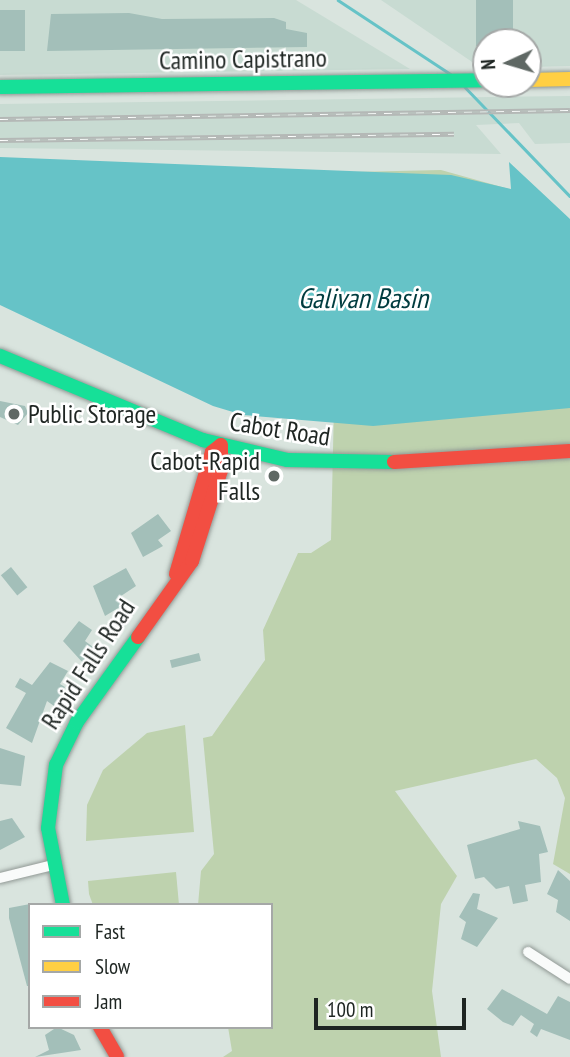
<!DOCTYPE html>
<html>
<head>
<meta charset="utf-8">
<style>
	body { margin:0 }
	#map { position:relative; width:570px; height:1057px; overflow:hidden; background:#d9e4de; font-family:"PT Sans Narrow",sans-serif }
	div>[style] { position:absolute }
	.built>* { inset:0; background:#c8dbd2 }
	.green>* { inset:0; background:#bed2ae }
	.water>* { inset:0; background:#66c3c7 }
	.stream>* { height:2.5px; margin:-1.25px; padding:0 1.25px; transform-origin:1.25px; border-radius:1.25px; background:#66c3c7 }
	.building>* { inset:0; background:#a3bfb9; transform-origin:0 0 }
	.roads { filter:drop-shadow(0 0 2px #919995) drop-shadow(0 0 2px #919995) }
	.street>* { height:10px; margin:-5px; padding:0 5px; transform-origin:5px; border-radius:5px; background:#f9fbfa }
	.fast>* { height:14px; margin:-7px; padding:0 7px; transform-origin:7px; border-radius:7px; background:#16e098 }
	.slow>* { height:14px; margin:-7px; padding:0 7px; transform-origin:7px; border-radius:7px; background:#ffcf43 }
	.jam>* { height:14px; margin:-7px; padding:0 7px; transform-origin:7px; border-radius:7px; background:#f24e42 }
	.rail>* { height:5px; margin-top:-2.5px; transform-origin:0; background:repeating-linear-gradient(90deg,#fff 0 8px,#b4b8b6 0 16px); box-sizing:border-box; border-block:2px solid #b4b8b6 }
	.dots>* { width:19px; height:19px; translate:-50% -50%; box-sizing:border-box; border:4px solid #fff; border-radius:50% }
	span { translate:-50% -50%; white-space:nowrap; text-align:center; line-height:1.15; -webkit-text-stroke:5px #fff; paint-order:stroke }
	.street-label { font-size:26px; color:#1e2522 }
	.poi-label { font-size:26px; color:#1e2522 }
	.left { translate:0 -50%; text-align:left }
	.right { translate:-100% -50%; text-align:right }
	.water-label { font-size:28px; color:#003c3f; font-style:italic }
	.legend { position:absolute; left:28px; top:903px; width:245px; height:126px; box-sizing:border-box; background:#fff; border:2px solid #a5a8a7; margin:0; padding:9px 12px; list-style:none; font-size:21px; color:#1e2522 }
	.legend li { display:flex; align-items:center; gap:14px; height:35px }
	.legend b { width:35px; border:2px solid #a5a8a7 }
	.north { position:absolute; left:472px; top:28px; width:70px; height:70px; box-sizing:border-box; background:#fff; border:2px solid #a5a8a7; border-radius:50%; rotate:266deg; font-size:19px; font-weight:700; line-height:28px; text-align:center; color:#1e2522 }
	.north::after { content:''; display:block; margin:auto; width:24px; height:32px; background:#5f6864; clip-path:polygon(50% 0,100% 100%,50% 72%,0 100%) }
	.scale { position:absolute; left:314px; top:998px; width:152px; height:32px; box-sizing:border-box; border:4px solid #1e2522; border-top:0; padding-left:9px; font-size:21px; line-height:24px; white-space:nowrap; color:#1e2522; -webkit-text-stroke:5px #fff; paint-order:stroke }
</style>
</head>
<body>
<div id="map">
	<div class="built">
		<i style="clip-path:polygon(0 0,296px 0,410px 69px,0 75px)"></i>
		<i style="clip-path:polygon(381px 0,570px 0,570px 66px,528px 67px,528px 42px,486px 42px,481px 68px)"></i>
		<i style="clip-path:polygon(570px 96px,570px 143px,535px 144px,519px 123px,476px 125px,501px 154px,0 148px,0 104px)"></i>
	</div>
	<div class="green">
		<i style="clip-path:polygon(441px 170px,509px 189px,570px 248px,570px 874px,553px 864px,565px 798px,557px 778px,536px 759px,395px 791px,457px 876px,441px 904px,432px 991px,441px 1057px,223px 1057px,232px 1051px,228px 1027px,271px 1027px,271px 905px,198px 905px,201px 871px,214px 854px,203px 738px,212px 736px,265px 660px,263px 630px,298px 553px,311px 553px,331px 540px,334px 405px,0 180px)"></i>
		<i style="clip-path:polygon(185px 725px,194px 832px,86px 841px,87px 805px,103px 770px,147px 733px)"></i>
		<i style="clip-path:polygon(176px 872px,179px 905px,93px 905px,89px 894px,88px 881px)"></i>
	</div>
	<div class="water">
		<i style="clip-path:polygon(0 157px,451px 175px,511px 189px,509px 162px,570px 219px,570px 408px,373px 426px,243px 415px,213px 406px,0 305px)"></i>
	</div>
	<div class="stream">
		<i style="left:338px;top:0;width:136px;rotate:33.3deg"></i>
		<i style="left:465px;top:87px;width:151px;rotate:46.1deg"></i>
	</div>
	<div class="building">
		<i style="left:476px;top:0;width:37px;height:46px"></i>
		<i style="left:0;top:10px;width:25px;height:41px"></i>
		<i style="clip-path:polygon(129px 13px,162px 19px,274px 18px,286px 22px,286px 29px,307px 33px,307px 47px,47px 51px,51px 14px)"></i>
		<i style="clip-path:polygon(0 401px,25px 406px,28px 413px,18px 425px,0 417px)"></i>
		<i style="clip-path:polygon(158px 514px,171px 531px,158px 540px,163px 546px,143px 557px,131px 533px)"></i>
		<i style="left:11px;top:567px;width:26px;height:13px;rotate:51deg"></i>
		<i style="clip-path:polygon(126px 568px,136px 586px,121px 596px,125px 604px,105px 616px,93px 586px)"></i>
		<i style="clip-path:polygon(79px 621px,92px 630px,85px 641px,93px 647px,83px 663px,63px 641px)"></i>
		<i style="left:199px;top:653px;width:8px;height:30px;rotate:76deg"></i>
		<i style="clip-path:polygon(50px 662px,68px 671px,60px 684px,65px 687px,54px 706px,47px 701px,32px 743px,6px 728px,26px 693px,15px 687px,20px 678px,32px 685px)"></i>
		<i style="clip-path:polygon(0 748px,25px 756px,21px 786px,0 784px)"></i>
		<i style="clip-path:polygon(12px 818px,25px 837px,0 850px,0 821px)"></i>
		<i style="clip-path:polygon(518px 821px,540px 826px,548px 852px,539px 854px,541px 882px,525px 885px,528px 901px,513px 904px,509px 886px,496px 889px,484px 877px,475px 879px,467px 845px,520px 829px)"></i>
		<i style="clip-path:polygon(558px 870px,570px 881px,570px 921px,556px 912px,558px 900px,547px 894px)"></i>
		<i style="clip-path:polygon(473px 893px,480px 894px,477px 909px,498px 918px,477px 947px,461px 939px,466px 922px,459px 917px)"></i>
		<i style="clip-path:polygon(30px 904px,30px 986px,27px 986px,9px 918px,9px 908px)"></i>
		<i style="clip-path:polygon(502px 989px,547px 1014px,558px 996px,570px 1002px,570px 1040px,541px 1029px,537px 1037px,530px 1032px,534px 1024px,521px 1015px,513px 1026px,503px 1022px,487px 1009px)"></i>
		<i style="clip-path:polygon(57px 1027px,74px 1035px,81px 1050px,35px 1057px,49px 1050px,45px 1035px)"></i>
	</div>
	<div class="roads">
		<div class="street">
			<i style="left:0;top:878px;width:55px;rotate:-13.8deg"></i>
			<i style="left:528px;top:952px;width:50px;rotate:32.7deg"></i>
		</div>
		<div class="fast">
			<i style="left:0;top:87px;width:486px;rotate:-0.8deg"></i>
			<i style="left:0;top:356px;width:220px;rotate:22.5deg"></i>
			<i style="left:203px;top:440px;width:86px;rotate:13.4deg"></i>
			<i style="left:287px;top:460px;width:107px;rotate:1.1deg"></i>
			<i style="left:63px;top:905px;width:78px;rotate:-101deg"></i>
			<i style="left:48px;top:828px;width:64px;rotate:-82.8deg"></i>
			<i style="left:56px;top:765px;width:48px;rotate:-64deg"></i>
			<i style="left:77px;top:722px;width:105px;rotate:-54.3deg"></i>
		</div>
		<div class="slow">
			<i style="left:528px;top:80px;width:42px;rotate:-1.4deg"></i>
		</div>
		<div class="jam">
			<i style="left:394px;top:462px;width:176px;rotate:-3.6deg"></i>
			<i style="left:176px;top:574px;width:127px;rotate:-73.6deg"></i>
			<i style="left:212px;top:452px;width:11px;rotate:-38deg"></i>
			<i style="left:138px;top:637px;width:93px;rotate:-54.6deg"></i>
			<i style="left:192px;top:561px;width:96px;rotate:-72.3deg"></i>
			<i style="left:221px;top:470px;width:25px;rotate:-90deg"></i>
			<i style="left:100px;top:1027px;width:34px;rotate:60deg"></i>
		</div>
	</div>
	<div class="rail">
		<i style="left:0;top:119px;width:570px;rotate:-0.9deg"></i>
		<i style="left:0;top:140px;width:454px;rotate:-0.8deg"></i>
	</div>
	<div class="dots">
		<i style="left:14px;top:414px;background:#5f6864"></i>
		<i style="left:274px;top:476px;background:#5f6864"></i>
	</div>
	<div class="street-label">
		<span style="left:243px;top:59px;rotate:-1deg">Camino Capistrano</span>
		<span style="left:280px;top:429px;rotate:9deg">Cabot Road</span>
		<span style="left:88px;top:664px;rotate:-57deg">Rapid Falls Road</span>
	</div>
	<div class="poi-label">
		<span class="left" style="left:28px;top:414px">Public Storage</span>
		<span class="right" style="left:260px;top:476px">Cabot-Rapid<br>Falls</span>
	</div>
	<div class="water-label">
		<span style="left:363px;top:298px">Galivan Basin</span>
	</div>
	<ul class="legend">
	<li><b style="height:9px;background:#16e098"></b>Fast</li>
	<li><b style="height:9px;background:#ffcf43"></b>Slow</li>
	<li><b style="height:9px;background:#f24e42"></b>Jam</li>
	</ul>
	<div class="north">N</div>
	<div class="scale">100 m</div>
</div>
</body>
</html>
